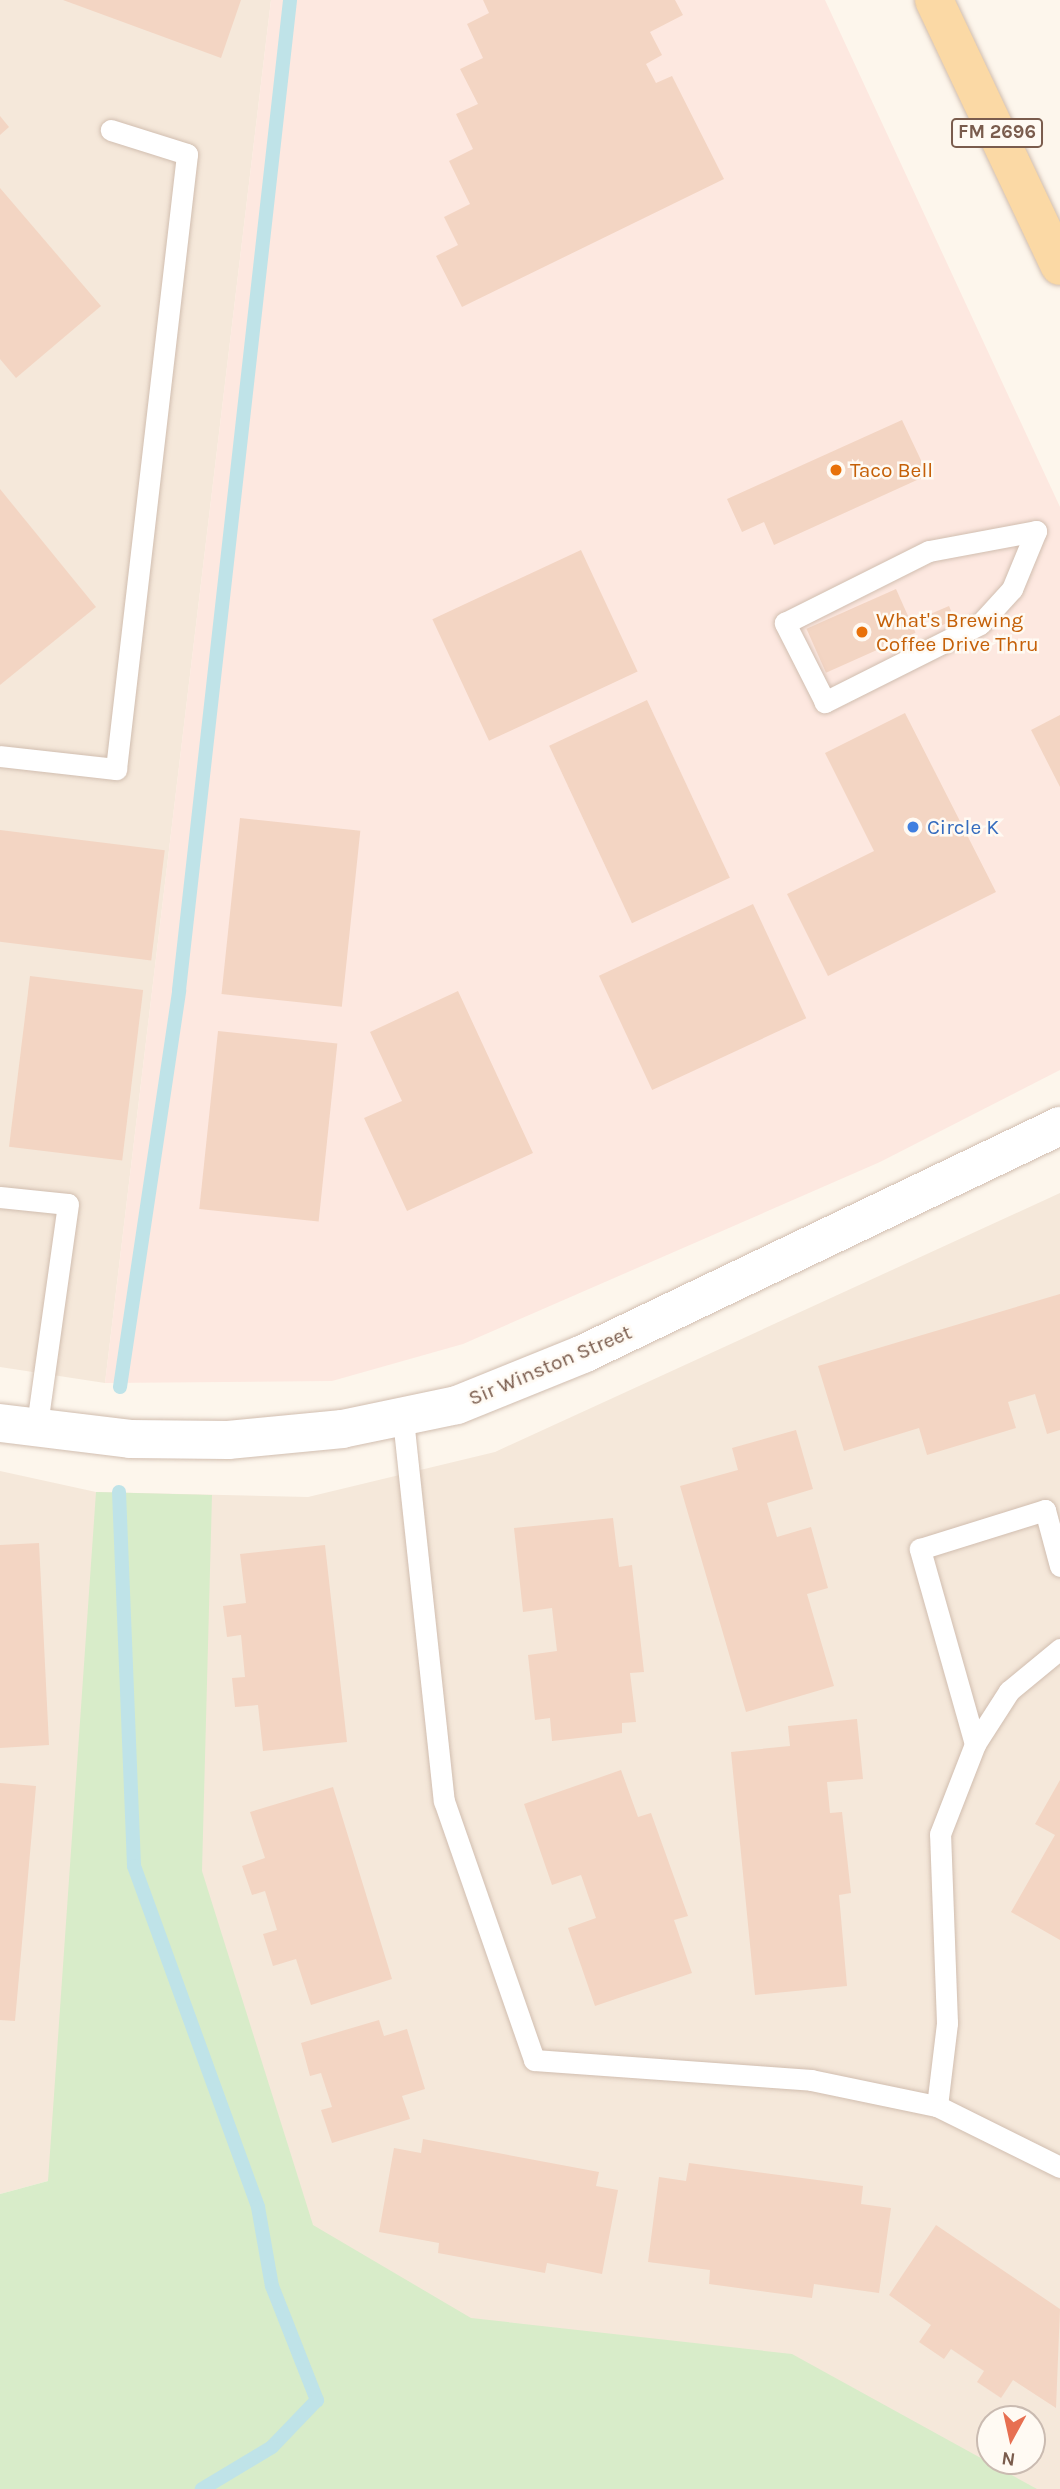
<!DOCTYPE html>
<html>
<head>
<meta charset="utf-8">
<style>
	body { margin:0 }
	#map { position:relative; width:1060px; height:2489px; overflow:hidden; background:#fdf6ec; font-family:Karla,sans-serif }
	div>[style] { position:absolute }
	.residential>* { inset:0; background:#f5e8da }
	.commercial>* { inset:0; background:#fde8e0 }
	.green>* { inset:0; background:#d8ecc9 }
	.stream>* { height:14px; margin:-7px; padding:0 7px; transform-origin:7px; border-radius:7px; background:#bfe3e8 }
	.building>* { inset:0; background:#f3d5c3; transform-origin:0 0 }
	.roads { filter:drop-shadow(0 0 2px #d1beb0) drop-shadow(0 0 2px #d1beb0) }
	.service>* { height:21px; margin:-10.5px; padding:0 10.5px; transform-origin:10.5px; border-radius:10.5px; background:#fff }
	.tertiary>* { height:38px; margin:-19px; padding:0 19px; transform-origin:19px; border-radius:19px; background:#fff }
	.primary>* { height:38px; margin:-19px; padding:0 19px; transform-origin:19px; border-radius:19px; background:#fbd9a5 }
	.dots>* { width:19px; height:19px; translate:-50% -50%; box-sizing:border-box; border:4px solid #fffaf3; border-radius:50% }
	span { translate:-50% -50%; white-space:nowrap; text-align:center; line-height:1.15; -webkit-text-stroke:5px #fffaf3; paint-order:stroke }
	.shield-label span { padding:2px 5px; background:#fffaf3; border:2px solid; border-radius:5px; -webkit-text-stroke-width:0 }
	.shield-label { font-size:19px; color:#7a5c4d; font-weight:700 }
	.food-label { font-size:21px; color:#c56008 }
	.left { translate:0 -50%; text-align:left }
	.shop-label { font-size:21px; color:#366cbe }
	.street-label { font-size:21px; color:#7a5c4d }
	.north { position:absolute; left:976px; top:2405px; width:70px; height:70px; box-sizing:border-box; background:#fffaf3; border:2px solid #cabbb1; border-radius:50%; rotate:188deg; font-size:19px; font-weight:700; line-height:28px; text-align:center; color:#7a5c4d }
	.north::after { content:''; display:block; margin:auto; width:24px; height:32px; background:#e76f51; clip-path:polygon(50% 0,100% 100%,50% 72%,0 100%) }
</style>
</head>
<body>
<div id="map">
	<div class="residential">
		<i style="clip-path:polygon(0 0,271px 0,105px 1383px,0 1367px)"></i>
		<i style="clip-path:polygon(evenodd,1060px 1193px,1060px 2489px,36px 2489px,48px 2181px,0 2194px,0 1471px,96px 1492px,308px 1497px,495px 1452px,1060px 1193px,990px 2419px,1032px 2419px,1032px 2461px,990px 2461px,990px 2419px)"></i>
	</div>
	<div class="commercial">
		<i style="clip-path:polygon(271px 0,825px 0,1060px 507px,1060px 1070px,880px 1162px,463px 1344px,332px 1381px,105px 1383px)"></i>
	</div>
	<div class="green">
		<i style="clip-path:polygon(96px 1492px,212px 1495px,202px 1871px,313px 2225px,471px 2318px,792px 2354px,1037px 2489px,0 2489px,0 2194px,48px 2181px)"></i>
	</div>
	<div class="stream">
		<i style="left:120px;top:1387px;width:401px;rotate:-81.5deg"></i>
		<i style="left:179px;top:990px;width:996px;rotate:-83.6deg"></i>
		<i style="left:119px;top:1492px;width:374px;rotate:87.7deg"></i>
		<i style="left:134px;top:1866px;width:363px;rotate:70deg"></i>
		<i style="left:258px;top:2207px;width:80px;rotate:80deg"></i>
		<i style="left:272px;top:2286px;width:123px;rotate:68.5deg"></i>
		<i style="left:317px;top:2400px;width:65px;rotate:133.8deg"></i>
		<i style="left:272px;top:2447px;width:82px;rotate:149deg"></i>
	</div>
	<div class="building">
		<i style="clip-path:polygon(63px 0,241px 0,221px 58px)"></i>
		<i style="clip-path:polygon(483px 0,675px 0,683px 15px,650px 32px,662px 55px,646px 64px,656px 83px,672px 76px,724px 179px,462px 307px,436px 256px,458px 245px,444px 217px,470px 204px,449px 161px,473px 149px,456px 114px,478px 104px,460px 69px,483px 58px,467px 24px,489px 13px)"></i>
		<i style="clip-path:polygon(0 116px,9px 127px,0 135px)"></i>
		<i style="clip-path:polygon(0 188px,101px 306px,16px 378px,0 359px)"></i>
		<i style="clip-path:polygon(902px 420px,928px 475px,774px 545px,764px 522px,742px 532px,727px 499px)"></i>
		<i style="clip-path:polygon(0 489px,96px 607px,0 685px)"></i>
		<i style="left:581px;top:550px;width:134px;height:164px;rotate:65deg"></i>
		<i style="left:896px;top:589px;width:48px;height:98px;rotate:66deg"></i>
		<i style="left:949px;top:606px;width:15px;height:21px;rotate:67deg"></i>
		<i style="left:647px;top:700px;width:196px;height:108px;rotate:65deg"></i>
		<i style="clip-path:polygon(905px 713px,996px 892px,828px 976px,787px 894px,874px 851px,825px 753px)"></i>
		<i style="clip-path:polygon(1060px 715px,1060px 787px,1031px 730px)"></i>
		<i style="left:240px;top:818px;width:121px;height:177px;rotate:6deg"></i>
		<i style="left:0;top:830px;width:166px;height:111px;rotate:7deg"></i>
		<i style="left:753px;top:904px;width:126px;height:170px;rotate:65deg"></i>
		<i style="left:30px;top:976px;width:114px;height:172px;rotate:7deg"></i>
		<i style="clip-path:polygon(458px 991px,533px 1153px,407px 1211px,364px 1118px,402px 1101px,370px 1032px)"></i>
		<i style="left:218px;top:1031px;width:120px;height:179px;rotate:6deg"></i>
		<i style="clip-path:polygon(1060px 1294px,1060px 1430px,1047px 1434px,1035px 1394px,1008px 1402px,1016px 1428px,927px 1455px,919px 1428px,844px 1451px,818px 1366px)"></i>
		<i style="clip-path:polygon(796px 1430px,813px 1489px,767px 1503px,777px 1537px,811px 1527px,828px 1588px,807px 1594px,834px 1686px,746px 1712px,680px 1486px,738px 1470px,732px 1448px)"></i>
		<i style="clip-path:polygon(613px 1518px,619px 1567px,632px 1565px,644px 1672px,630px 1673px,636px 1722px,622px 1723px,622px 1733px,552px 1741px,550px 1718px,535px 1720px,528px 1655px,557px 1651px,552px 1608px,523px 1612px,514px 1528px)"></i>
		<i style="clip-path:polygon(39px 1543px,49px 1745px,0 1748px,0 1545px)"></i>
		<i style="clip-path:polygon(325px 1545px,347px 1742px,263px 1751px,258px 1705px,235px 1707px,232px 1678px,245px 1677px,241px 1635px,227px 1637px,223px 1606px,246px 1603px,240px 1554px)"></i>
		<i style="clip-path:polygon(857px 1719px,863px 1779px,827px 1782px,830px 1813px,842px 1812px,851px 1893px,839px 1895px,847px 1986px,755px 1995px,731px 1752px,790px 1746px,788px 1726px)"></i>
		<i style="clip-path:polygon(621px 1770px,638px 1817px,651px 1813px,688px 1916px,674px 1920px,692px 1973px,595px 2006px,568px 1928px,596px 1918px,581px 1875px,552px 1885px,524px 1804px)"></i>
		<i style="clip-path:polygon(1060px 1780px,1060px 1940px,1011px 1912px,1055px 1835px,1035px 1824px)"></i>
		<i style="clip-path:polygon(0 1783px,36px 1786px,15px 2021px,0 2020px)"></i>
		<i style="clip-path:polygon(333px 1787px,392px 1979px,311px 2005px,296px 1959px,273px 1966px,263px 1934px,277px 1930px,265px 1891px,252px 1895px,242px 1866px,265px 1858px,250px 1812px)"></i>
		<i style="clip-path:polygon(379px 2020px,384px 2036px,407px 2029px,425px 2089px,402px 2096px,410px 2119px,332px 2143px,321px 2110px,332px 2107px,321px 2073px,310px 2076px,301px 2043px)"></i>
		<i style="clip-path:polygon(423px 2139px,599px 2172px,596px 2186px,618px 2190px,602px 2274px,547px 2263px,545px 2273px,438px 2253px,439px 2243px,379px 2232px,394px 2148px,421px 2153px)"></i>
		<i style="clip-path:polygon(689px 2163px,863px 2186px,861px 2204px,891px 2208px,879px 2293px,814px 2284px,812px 2298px,709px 2284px,710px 2270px,648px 2262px,659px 2177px,686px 2181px)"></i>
		<i style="clip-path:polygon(936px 2225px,1060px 2309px,1056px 2408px,1013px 2380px,1001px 2398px,977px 2382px,984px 2371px,951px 2349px,944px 2359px,919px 2342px,931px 2325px,889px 2295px)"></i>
	</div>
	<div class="roads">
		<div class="service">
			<i style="left:1036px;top:531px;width:63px;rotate:112.5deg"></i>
			<i style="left:1012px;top:589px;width:47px;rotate:132.4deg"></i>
			<i style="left:980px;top:624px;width:174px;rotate:153.3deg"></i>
			<i style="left:825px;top:702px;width:89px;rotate:-116.9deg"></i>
			<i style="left:785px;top:623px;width:161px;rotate:-26.6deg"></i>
			<i style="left:929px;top:551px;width:109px;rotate:-10.6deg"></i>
			<i style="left:0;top:756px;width:117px;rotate:6.4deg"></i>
			<i style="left:116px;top:769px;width:619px;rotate:-83.41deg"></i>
			<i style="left:187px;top:154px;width:80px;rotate:-162.5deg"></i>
			<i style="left:0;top:1197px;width:68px;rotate:5.9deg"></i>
			<i style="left:68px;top:1204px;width:230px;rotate:98deg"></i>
			<i style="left:403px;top:1419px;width:384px;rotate:83.9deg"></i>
			<i style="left:444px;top:1801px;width:274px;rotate:70.8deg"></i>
			<i style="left:534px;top:2060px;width:278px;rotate:4.1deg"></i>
			<i style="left:811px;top:2080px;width:129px;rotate:11.7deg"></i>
			<i style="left:937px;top:2106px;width:137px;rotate:26.4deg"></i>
			<i style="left:975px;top:1744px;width:203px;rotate:-105.8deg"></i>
			<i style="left:920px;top:1549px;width:131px;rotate:-17.3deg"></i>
			<i style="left:1045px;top:1510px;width:58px;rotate:75deg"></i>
			<i style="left:937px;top:2106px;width:84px;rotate:-83.1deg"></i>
			<i style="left:947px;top:2023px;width:189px;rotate:-92.1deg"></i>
			<i style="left:940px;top:1834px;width:97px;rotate:-68.7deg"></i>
			<i style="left:975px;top:1744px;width:63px;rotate:-57.3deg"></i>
			<i style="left:1009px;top:1691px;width:66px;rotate:-39.5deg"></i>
		</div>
		<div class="tertiary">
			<i style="left:0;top:1423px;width:131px;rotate:7deg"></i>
			<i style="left:130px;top:1439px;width:98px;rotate:0.6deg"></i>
			<i style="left:228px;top:1440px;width:115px;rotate:-5.5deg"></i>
			<i style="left:342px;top:1429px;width:117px;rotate:-11.8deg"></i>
			<i style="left:457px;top:1405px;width:136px;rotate:-22deg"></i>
			<i style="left:583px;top:1354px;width:529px;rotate:-25.55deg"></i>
		</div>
		<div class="primary">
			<i style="left:934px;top:0;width:294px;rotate:64.7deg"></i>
		</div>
	</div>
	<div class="dots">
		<i style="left:836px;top:470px;background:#e8710a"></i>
		<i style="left:862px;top:632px;background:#e8710a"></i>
		<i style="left:913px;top:827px;background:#3f7fe0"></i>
	</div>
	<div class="shield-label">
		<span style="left:997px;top:133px">FM 2696</span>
	</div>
	<div class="food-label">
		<span class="left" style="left:850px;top:470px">Taco Bell</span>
		<span class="left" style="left:876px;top:632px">What's Brewing<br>Coffee Drive Thru</span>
	</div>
	<div class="shop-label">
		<span class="left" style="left:927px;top:827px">Circle K</span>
	</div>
	<div class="street-label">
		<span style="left:550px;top:1365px;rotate:-23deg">Sir Winston Street</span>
	</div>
	<div class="north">N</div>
</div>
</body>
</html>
